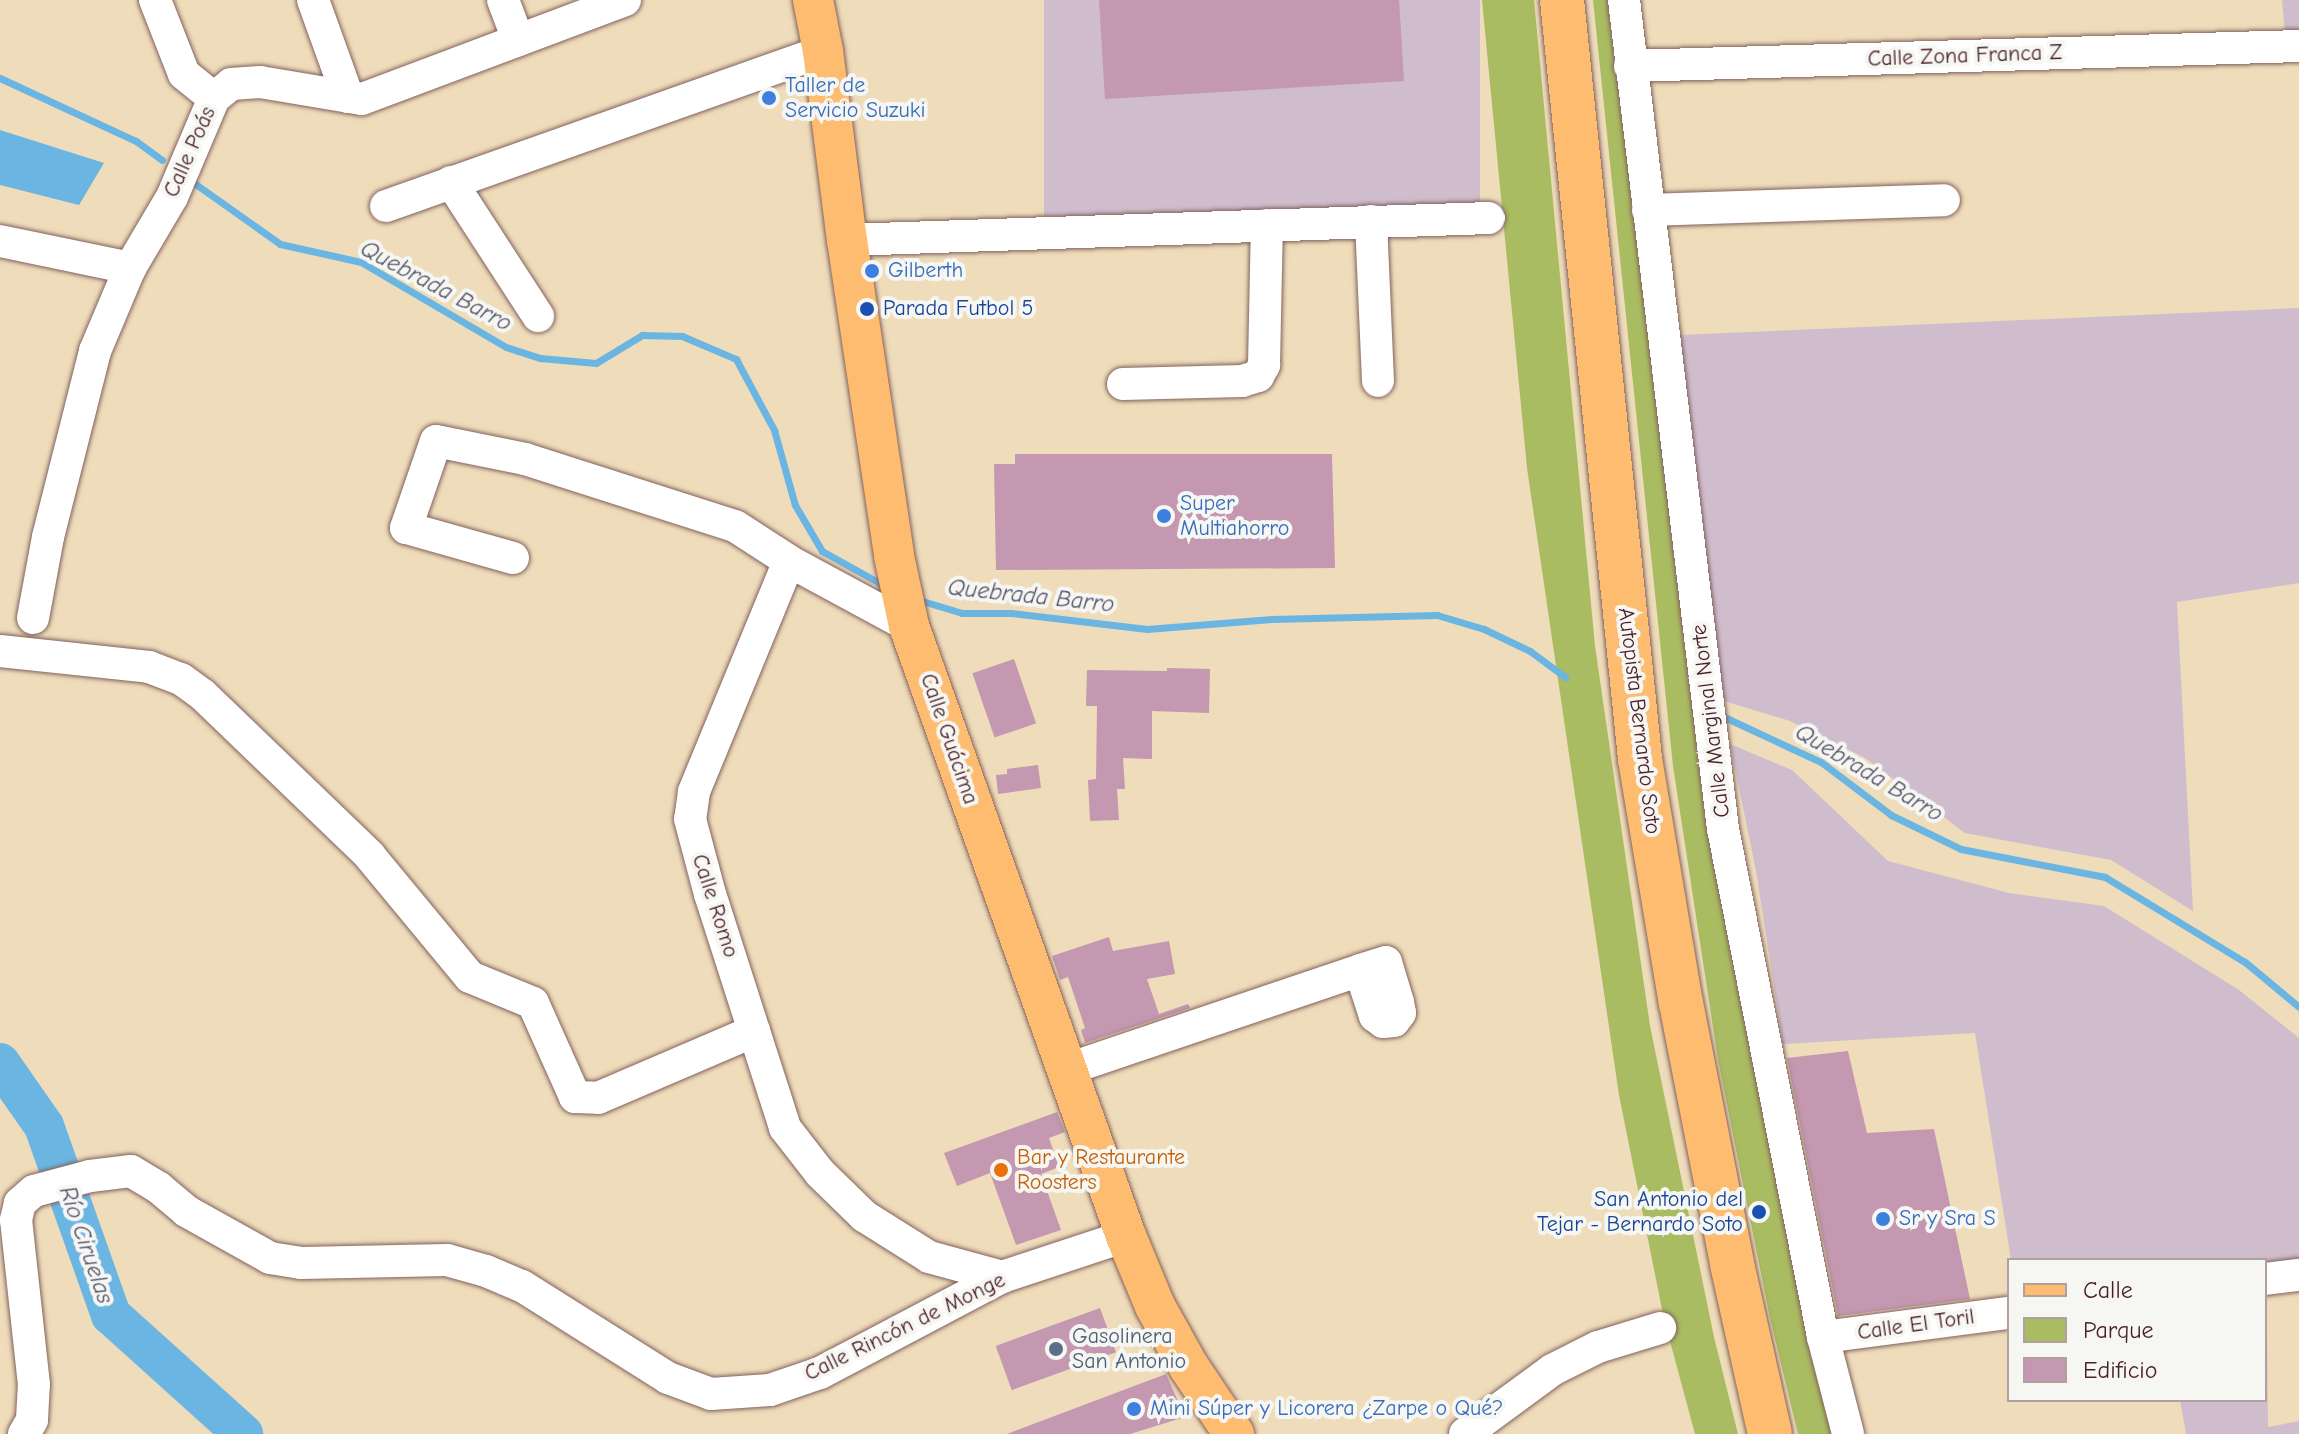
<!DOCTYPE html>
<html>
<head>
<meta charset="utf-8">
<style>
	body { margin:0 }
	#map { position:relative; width:2299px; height:1434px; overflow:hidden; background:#eedcba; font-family:"Comic Neue",sans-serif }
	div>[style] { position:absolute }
	.industrial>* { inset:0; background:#cfbdce; transform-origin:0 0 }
	.green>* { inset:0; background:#a9bc61 }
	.water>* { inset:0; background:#6bb5e3 }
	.stream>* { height:7px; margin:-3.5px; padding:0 3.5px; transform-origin:3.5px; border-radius:3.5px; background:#6bb5e3 }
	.river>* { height:40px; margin:-20px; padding:0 20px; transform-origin:20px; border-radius:20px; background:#6bb5e3 }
	.building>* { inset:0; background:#c398b0; transform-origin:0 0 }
	.roads { filter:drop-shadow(0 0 2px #83615d) drop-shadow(0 0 2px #83615d) }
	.minor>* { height:32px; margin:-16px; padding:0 16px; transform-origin:16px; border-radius:16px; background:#fff }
	.major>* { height:40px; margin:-20px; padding:0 20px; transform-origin:20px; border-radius:20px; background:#fdbc6f }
	.highway>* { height:44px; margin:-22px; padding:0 22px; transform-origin:22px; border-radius:22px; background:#fdbc6f }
	.dots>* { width:22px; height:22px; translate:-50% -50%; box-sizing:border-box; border:4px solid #f6f6f2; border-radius:50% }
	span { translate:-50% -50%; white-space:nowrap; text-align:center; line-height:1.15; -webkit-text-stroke:8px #f6f6f2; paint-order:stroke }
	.street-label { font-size:22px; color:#4a1f2b }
	.shop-label { font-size:22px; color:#366cbe }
	.left { translate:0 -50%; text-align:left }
	.transit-label { font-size:22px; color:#164399 }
	.right { translate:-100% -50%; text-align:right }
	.food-label { font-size:22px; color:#c56008 }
	.service-label { font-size:22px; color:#4e5e75 }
	.water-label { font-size:24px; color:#56546b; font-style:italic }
	.legend { position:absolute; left:2007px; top:1258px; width:260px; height:144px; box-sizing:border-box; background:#f6f6f2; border:2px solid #b1a0a2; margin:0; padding:10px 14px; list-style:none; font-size:24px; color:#4a1f2b }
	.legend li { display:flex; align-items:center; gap:16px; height:40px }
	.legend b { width:40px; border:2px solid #b1a0a2 }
</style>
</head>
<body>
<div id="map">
	<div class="industrial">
		<i style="left:1044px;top:0;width:436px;height:216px"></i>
		<i style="clip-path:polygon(2282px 0,2299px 0,2299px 31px,2285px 32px)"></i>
		<i style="clip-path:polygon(2299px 308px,2299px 583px,2177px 602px,2193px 911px,2111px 860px,1965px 833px,1865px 758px,1790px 721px,1721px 700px,1680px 335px)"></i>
		<i style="clip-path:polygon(1730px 744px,1792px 770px,1888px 861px,2009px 893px,2104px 906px,2239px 990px,2299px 1038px,2299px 1263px,2265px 1267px,2265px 1260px,2011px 1260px,1975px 1033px,1783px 1044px,1756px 871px)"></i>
		<i style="clip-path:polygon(2267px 1335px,2268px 1427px,2299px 1421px,2299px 1434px,2186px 1434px,2180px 1400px,2265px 1400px)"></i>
	</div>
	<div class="green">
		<i style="clip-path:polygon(1482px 0,1534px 0,1595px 646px,1650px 1026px,1714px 1337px,1738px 1434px,1695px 1434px,1664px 1319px,1619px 1095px,1527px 468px)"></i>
		<i style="clip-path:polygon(1593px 0,1616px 0,1670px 490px,1835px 1434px,1798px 1434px,1770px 1318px,1718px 1060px,1673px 766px)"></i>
	</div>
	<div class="water">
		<i style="clip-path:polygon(0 130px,104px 163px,79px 205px,0 185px)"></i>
	</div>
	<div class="stream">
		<i style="left:0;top:78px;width:150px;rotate:24.9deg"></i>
		<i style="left:136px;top:141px;width:32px;rotate:36deg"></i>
		<i style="left:194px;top:183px;width:105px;rotate:35.3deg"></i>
		<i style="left:280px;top:244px;width:83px;rotate:12.5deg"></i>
		<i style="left:361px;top:262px;width:168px;rotate:30.4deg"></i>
		<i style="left:506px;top:347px;width:36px;rotate:18deg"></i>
		<i style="left:540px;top:358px;width:56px;rotate:5.1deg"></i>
		<i style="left:596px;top:363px;width:54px;rotate:-31.3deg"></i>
		<i style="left:642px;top:335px;width:40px;rotate:1.4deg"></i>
		<i style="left:682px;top:336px;width:59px;rotate:23.1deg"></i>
		<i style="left:736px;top:359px;width:81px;rotate:61.8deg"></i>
		<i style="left:774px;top:430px;width:78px;rotate:74.4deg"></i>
		<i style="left:795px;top:505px;width:53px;rotate:59.6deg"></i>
		<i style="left:822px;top:551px;width:72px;rotate:29.1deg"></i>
		<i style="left:919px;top:600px;width:45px;rotate:16.8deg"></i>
		<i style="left:962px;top:613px;width:49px"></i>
		<i style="left:1011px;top:613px;width:137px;rotate:6.7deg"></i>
		<i style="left:1147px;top:629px;width:125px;rotate:-4.6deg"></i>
		<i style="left:1272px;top:619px;width:165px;rotate:-1.4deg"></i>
		<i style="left:1437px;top:615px;width:49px;rotate:16.6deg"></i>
		<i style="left:1484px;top:629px;width:51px;rotate:25.6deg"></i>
		<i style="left:1530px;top:651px;width:44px;rotate:36.6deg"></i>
		<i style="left:1720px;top:715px;width:111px;rotate:25deg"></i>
		<i style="left:1821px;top:762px;width:88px;rotate:37.1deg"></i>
		<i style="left:1891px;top:815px;width:78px;rotate:25.9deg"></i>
		<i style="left:1961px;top:849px;width:147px;rotate:11deg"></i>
		<i style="left:2105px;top:877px;width:164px;rotate:31.3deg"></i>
		<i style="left:2245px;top:962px;width:70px;rotate:39.8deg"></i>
	</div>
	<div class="river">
		<i style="left:0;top:1063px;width:77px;rotate:55.1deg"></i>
		<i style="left:44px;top:1126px;width:201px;rotate:70.5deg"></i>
		<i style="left:111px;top:1315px;width:178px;rotate:42deg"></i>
	</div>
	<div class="building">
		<i style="clip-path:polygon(1099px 0,1399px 0,1404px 81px,1105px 99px)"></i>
		<i style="clip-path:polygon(1015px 454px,1332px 454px,1335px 568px,996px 570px,994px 464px,1015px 464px)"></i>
		<i style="left:1014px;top:659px;width:68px;height:44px;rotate:71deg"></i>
		<i style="clip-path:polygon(1167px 668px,1210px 669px,1209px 713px,1152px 711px,1152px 759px,1123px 758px,1125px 789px,1117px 789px,1119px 820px,1090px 821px,1088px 780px,1096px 779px,1097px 706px,1086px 706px,1087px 670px,1167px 671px)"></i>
		<i style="clip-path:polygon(1038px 765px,1041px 788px,998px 794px,996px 775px,1007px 774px,1007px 769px)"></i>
		<i style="clip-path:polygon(1109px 937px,1113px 951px,1169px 941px,1175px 974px,1147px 979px,1159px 1014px,1188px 1004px,1190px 1008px,1085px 1043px,1081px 1030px,1085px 1028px,1068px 977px,1060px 980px,1052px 956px)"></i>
		<i style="clip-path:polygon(1848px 1051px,1867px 1133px,1934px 1129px,1970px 1299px,1838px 1316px,1787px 1058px)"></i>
		<i style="clip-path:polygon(1057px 1112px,1065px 1132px,1049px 1138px,1059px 1167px,1041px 1174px,1061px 1230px,1016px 1245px,990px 1173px,957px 1186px,944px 1153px)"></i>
		<i style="left:1100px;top:1308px;width:47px;height:111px;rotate:70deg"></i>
		<i style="clip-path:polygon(1166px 1374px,1185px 1417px,1130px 1434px,1007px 1434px)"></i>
	</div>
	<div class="roads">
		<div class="minor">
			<i style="left:155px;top:0;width:79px;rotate:68.6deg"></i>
			<i style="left:184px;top:74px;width:38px;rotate:39deg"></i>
			<i style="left:313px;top:0;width:103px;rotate:70.2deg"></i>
			<i style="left:503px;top:0;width:43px;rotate:69.4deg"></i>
			<i style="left:1624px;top:0;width:835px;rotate:83.19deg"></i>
			<i style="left:1723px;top:829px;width:518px;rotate:78.86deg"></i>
			<i style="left:1823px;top:1337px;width:100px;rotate:75.5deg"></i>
			<i style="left:1630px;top:66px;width:669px;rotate:-1.71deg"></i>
			<i style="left:451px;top:182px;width:160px;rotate:57deg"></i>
			<i style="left:386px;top:206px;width:464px;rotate:-19.5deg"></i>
			<i style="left:1648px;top:210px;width:296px;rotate:-1.9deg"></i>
			<i style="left:1371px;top:221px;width:160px;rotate:87.5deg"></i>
			<i style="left:847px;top:240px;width:642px;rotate:-1.96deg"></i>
			<i style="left:0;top:241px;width:133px;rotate:11.7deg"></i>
			<i style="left:1123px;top:384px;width:119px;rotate:-1.4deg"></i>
			<i style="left:1242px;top:381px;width:17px;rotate:-17deg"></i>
			<i style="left:1258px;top:376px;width:13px;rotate:-61deg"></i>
			<i style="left:1264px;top:365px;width:140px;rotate:-88.8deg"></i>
			<i style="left:513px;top:558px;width:111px;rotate:-164.3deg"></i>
			<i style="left:406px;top:528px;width:92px;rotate:-71deg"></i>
			<i style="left:436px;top:441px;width:91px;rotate:11.4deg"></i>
			<i style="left:525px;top:459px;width:220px;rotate:17.7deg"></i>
			<i style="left:735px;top:526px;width:64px;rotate:32.9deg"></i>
			<i style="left:33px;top:618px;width:82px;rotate:-79.5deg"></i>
			<i style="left:48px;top:537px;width:192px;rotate:-75.8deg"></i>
			<i style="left:95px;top:351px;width:90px;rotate:-67.1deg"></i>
			<i style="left:130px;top:268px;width:82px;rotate:-59.4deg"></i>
			<i style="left:172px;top:197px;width:108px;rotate:-67deg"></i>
			<i style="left:214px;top:98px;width:22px;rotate:-39deg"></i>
			<i style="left:231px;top:84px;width:29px;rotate:-4deg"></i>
			<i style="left:260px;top:82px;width:103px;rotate:9.5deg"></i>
			<i style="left:362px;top:99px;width:281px;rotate:-20.6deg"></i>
			<i style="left:909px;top:626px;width:136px;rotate:-151.6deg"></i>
			<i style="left:789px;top:561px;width:250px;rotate:112.4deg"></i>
			<i style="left:694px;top:792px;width:27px;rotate:98deg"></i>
			<i style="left:690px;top:819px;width:78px;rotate:75.1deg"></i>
			<i style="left:710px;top:894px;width:246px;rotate:72.2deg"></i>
			<i style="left:785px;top:1128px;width:57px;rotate:52.1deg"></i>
			<i style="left:820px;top:1173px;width:62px;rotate:44.3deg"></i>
			<i style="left:864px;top:1216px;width:77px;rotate:32.2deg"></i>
			<i style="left:929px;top:1257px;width:76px;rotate:15.3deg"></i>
			<i style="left:0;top:651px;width:150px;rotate:6.1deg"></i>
			<i style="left:149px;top:667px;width:34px;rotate:21deg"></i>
			<i style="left:181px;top:679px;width:27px;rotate:36deg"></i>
			<i style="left:203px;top:695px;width:231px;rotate:43.9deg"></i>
			<i style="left:369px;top:855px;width:158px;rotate:50.4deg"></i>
			<i style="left:470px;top:977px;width:68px;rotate:22.4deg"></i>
			<i style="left:533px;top:1003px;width:103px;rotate:65.9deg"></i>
			<i style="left:575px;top:1097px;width:23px;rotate:2deg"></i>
			<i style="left:598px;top:1098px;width:170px;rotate:-23.2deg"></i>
			<i style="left:1065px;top:1070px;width:311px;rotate:-18.7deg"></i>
			<i style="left:1360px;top:970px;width:27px;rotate:-17deg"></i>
			<i style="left:1386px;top:962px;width:42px;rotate:73.3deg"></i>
			<i style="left:1398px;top:1002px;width:11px;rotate:80deg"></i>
			<i style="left:1400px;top:1013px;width:10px;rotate:127deg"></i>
			<i style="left:1394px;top:1021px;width:11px;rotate:175deg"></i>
			<i style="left:1383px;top:1022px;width:10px;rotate:-143deg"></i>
			<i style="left:1375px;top:1016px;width:48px;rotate:-108.1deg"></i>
			<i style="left:2265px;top:1279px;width:34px;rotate:-7deg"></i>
			<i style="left:1823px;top:1337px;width:188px;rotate:-7.4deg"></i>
			<i style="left:24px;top:1434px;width:16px;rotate:-60deg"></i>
			<i style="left:32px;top:1420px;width:35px;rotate:-87deg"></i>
			<i style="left:34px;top:1385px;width:166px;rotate:-96.2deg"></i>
			<i style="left:16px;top:1220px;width:17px;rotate:-77deg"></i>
			<i style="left:20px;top:1203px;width:18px;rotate:-41deg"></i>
			<i style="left:34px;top:1191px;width:58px;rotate:-15deg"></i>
			<i style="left:90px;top:1176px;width:41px;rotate:-7deg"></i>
			<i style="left:131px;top:1171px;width:33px;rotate:31deg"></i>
			<i style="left:159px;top:1188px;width:35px;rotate:40deg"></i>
			<i style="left:186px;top:1211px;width:96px;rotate:29.2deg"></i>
			<i style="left:270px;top:1258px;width:31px;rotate:9deg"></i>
			<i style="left:301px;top:1263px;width:146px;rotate:-1.2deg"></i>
			<i style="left:447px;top:1260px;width:41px;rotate:15.8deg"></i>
			<i style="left:486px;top:1271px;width:39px;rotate:23deg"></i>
			<i style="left:522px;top:1286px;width:173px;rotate:32.2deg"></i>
			<i style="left:668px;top:1378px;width:46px;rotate:20.4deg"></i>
			<i style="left:711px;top:1394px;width:59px;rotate:-3.9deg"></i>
			<i style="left:770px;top:1390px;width:53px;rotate:-18.8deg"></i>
			<i style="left:820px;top:1373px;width:206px;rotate:-27.8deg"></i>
			<i style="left:1002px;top:1277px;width:131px;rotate:-18.3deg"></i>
			<i style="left:1465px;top:1434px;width:108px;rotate:-36.3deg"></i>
			<i style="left:1552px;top:1370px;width:51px;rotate:-26.6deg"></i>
			<i style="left:1598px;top:1347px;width:65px;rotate:-17deg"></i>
		</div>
		<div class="major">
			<i style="left:813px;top:0;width:52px;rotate:78.9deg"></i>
			<i style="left:823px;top:51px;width:191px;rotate:82.8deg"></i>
			<i style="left:847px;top:240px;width:319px;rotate:81.5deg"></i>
			<i style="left:894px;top:556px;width:72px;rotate:77.9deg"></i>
			<i style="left:909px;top:626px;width:647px;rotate:70.42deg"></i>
			<i style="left:1126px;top:1236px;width:76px;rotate:67.5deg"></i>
			<i style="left:1155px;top:1306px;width:70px;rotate:60.9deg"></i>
			<i style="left:1189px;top:1367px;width:81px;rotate:56.1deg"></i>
		</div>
		<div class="highway">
			<i style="left:1562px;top:0;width:763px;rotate:84.13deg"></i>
			<i style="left:1640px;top:759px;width:247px;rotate:80.5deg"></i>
			<i style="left:1681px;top:1003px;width:266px;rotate:78.9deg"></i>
			<i style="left:1732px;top:1264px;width:174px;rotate:77.4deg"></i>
		</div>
	</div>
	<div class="dots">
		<i style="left:769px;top:98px;background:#3f7fe0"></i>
		<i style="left:872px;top:271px;background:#3f7fe0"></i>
		<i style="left:867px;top:309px;background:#1a4fb4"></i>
		<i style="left:1164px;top:516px;background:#3f7fe0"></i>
		<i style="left:1001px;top:1170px;background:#e8710a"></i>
		<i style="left:1759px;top:1212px;background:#1a4fb4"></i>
		<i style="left:1883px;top:1219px;background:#3f7fe0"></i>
		<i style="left:1056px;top:1349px;background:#5c6f8a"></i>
		<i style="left:1134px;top:1409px;background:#3f7fe0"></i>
	</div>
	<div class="street-label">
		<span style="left:1965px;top:56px;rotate:-2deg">Calle Zona Franca Z</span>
		<span style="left:190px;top:152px;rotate:-66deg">Calle Poás</span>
		<span style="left:1639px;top:721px;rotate:83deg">Autopista Bernardo Soto</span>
		<span style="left:1711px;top:721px;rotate:-97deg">Calle Marginal Norte</span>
		<span style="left:949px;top:739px;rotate:71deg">Calle Guácima</span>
		<span style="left:715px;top:906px;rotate:72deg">Calle Romo</span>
		<span style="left:1916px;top:1325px;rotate:-8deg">Calle El Toril</span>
		<span style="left:905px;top:1327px;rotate:-26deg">Calle Rincón de Monge</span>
	</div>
	<div class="shop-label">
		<span class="left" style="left:785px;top:98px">Taller de<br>Servicio Suzuki</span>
		<span class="left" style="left:888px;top:271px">Gilberth</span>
		<span class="left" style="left:1180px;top:516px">Super<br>Multiahorro</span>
		<span class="left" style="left:1899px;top:1219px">Sr y Sra S</span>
		<span class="left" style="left:1150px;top:1409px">Mini Súper y Licorera ¿Zarpe o Qué?</span>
	</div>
	<div class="transit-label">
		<span class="left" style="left:883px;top:309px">Parada Futbol 5</span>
		<span class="right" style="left:1743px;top:1212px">San Antonio del<br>Tejar - Bernardo Soto</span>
	</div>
	<div class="food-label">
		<span class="left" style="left:1017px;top:1170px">Bar y Restaurante<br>Roosters</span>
	</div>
	<div class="service-label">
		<span class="left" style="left:1072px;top:1349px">Gasolinera<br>San Antonio</span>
	</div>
	<div class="water-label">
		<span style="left:436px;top:286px;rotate:28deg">Quebrada Barro</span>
		<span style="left:1031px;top:596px;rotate:6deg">Quebrada Barro</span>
		<span style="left:1869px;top:773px;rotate:31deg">Quebrada Barro</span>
		<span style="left:86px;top:1245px;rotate:71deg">Río Ciruelas</span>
	</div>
	<ul class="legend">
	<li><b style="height:10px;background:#fdbc6f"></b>Calle</li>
	<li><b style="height:22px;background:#a9bc61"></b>Parque</li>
	<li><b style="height:22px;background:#c398b0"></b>Edificio</li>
	</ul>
</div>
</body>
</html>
